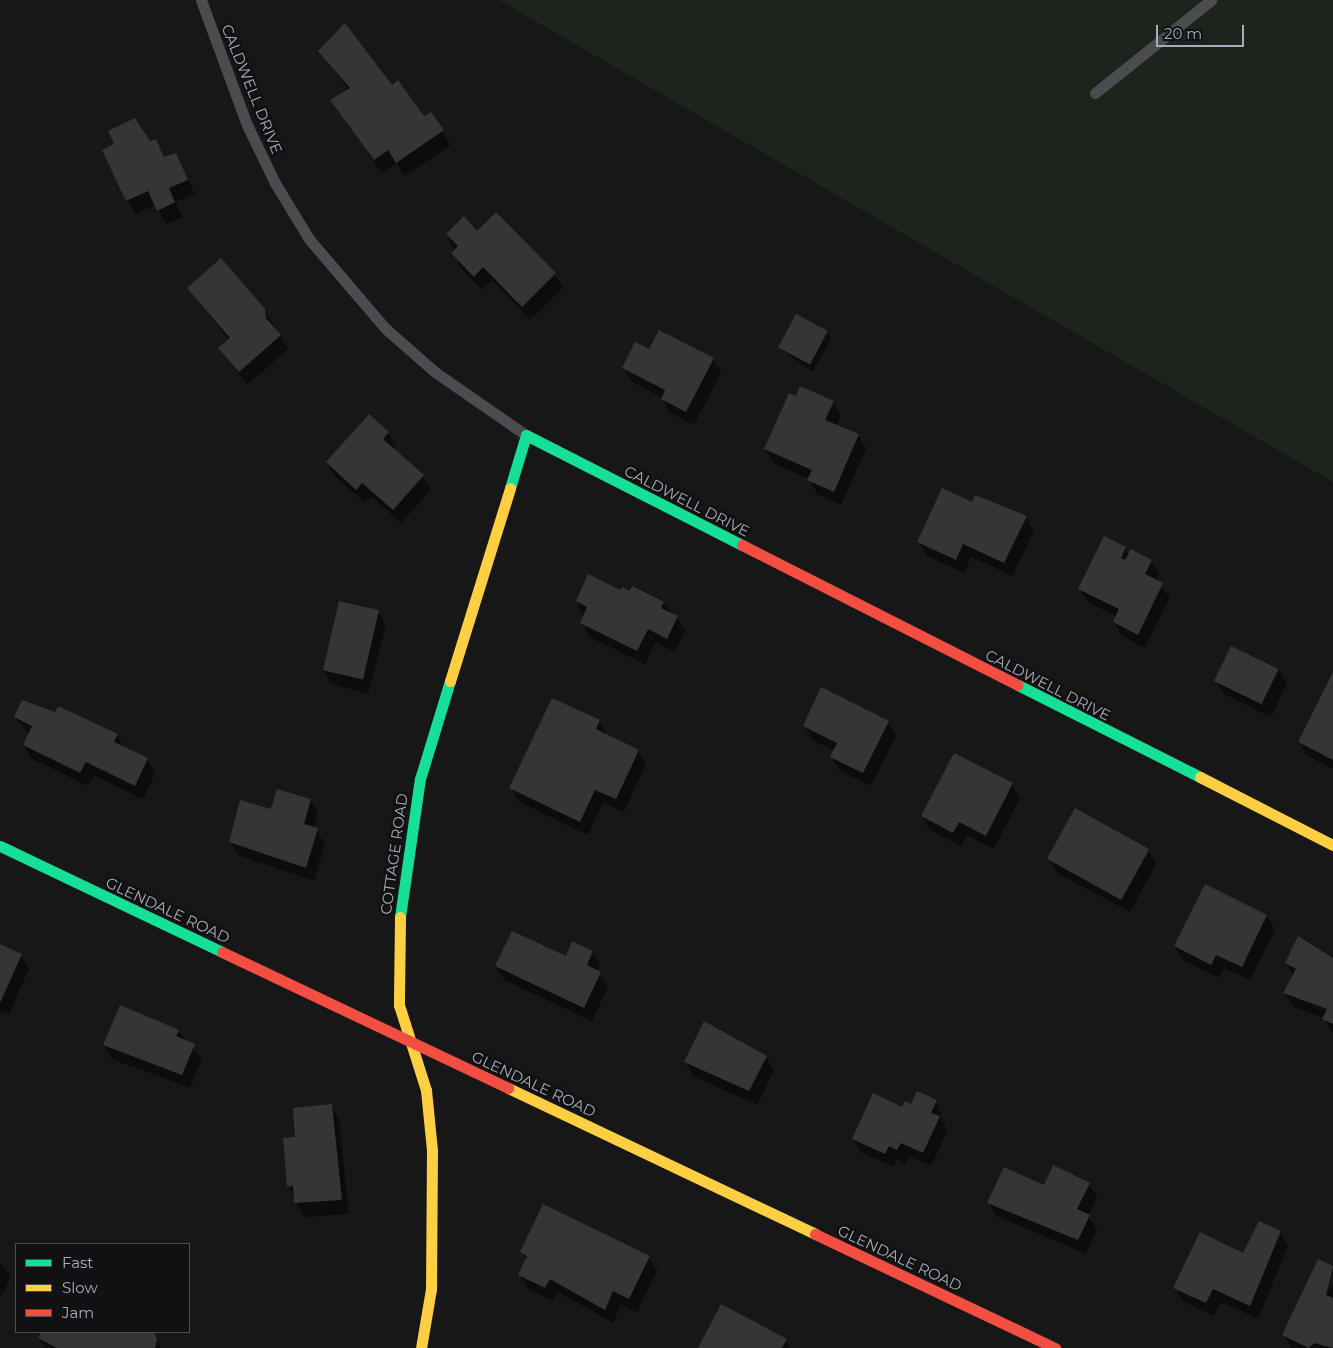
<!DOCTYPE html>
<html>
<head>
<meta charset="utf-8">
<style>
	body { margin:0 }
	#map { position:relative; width:1333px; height:1348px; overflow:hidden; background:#171717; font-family:Montserrat,sans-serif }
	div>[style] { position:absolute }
	.green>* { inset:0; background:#1d241e }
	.shadow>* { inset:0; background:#0007 }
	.building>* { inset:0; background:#353536; transform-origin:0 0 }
	.lane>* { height:11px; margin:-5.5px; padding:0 5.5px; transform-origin:5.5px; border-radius:5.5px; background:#4b4c50 }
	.fast>* { height:11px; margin:-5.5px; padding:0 5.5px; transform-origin:5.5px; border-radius:5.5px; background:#16e098 }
	.slow>* { height:11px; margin:-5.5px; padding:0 5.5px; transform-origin:5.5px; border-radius:5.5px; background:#ffcf43 }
	.jam>* { height:11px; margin:-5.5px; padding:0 5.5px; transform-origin:5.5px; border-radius:5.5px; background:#f24e42 }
	span { translate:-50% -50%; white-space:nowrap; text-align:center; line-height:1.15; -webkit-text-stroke:5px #111113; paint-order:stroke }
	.street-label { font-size:15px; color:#a8adb8 }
	.legend { position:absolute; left:15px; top:1243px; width:175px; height:90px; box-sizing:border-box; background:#111113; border:1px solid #4d4f55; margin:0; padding:6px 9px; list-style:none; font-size:15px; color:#a8adb8 }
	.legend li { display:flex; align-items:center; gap:10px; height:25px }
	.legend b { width:25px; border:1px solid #4d4f55 }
	.scale { position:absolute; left:1156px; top:25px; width:88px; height:22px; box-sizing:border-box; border:2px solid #a8adb8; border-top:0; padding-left:6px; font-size:15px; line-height:18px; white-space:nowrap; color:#a8adb8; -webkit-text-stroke:4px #111113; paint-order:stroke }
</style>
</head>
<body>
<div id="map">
	<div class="green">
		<i style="clip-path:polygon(499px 0,1333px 0,1333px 482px)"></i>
	</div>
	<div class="shadow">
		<i style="clip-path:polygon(320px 51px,391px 86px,423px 118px,430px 114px,451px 145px,404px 176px,397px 163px,382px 173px,332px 100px,349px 90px)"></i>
		<i style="clip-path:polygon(156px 140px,165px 158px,175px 154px,195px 194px,176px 202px,182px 217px,166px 224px,156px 205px,135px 214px,104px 150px)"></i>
		<i style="clip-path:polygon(477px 232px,555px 274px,563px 288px,530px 320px,492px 280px,482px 290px,460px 267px,447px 234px)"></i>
		<i style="clip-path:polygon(188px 288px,264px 309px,288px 349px,247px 385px,220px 348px,229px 340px)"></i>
		<i style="clip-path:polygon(827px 332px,831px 338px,813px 372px,779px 348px)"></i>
		<i style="clip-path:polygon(650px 351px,713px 359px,721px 373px,694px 425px,670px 413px,662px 398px,632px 382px,624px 368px)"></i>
		<i style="clip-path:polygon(796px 398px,833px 402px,841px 415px,836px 426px,858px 435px,866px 449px,841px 505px,817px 494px,809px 479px,773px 463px,765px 449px)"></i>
		<i style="clip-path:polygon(388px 433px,396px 447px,393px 450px,423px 476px,431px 490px,401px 523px,371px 496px,365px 503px,335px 476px,327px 462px)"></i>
		<i style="clip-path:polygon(972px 504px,1026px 517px,1034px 531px,1012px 576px,971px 557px,964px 573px,927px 556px,919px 542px)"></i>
		<i style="clip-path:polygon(1125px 548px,1129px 555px,1151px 561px,1159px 575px,1156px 581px,1170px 598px,1145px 648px,1122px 636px,1114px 622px,1117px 617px,1088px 602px,1080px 589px)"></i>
		<i style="clip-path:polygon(621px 592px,663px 603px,677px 617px,685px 631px,675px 652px,656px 642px,645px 664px,589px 637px,577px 601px)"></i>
		<i style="clip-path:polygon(378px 612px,386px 625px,368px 694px,331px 684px,323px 670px)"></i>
		<i style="clip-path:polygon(1279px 670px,1287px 683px,1271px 717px,1224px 694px,1216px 681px)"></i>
		<i style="clip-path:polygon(1333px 677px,1333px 769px,1307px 756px,1299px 742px)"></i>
		<i style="clip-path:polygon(553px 700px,599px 721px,608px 736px,638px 751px,646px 764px,624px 812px,603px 803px,588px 835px,519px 802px,511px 788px)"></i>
		<i style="clip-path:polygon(15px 717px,117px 735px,125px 749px,147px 759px,155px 773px,143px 799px,94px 775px,88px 786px,32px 759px,24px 745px,29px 734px)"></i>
		<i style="clip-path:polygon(888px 722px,896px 736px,871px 786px,840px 771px,832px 757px,835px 751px,812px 740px,804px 726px)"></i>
		<i style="clip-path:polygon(1012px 784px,1020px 798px,994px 849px,967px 835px,961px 846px,930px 830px,922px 816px)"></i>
		<i style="clip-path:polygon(310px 800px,318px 813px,314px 828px,325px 843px,314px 881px,238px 855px,230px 841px,272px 810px)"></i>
		<i style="clip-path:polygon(1148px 850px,1156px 864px,1130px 912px,1057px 873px,1049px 859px)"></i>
		<i style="clip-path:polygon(1205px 885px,1267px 916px,1275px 930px,1250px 980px,1224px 968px,1219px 978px,1183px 960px,1175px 946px)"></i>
		<i style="clip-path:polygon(1298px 938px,1333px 957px,1333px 1034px,1324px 1018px,1293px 1007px,1285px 993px,1294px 976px,1286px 963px)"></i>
		<i style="clip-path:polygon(0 945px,21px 955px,29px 969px,9px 1014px,0 1011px)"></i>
		<i style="clip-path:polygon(592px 951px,600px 965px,597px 972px,608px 987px,592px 1021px,504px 980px,496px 966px)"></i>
		<i style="clip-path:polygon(178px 1031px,202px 1059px,190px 1088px,112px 1059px,104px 1045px)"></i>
		<i style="clip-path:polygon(766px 1057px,774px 1070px,757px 1105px,693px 1076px,685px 1062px)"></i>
		<i style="clip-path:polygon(936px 1101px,947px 1131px,931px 1166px,909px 1156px,905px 1164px,897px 1159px,893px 1167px,861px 1152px,853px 1139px,903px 1108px)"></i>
		<i style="clip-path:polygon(331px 1106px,339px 1119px,349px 1214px,304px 1217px,288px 1186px,296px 1138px)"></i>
		<i style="clip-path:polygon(1089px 1184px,1097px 1197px,1088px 1216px,1097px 1230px,1086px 1254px,997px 1216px,989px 1203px,1044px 1187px)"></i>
		<i style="clip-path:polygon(1280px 1232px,1288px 1246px,1258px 1319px,1221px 1302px,1214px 1316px,1183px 1301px,1175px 1288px)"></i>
		<i style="clip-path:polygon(522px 1252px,649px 1257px,657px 1271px,637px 1312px,621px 1305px,613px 1323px,558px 1292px,553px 1301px,528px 1289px,520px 1275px,527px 1261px)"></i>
		<i style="clip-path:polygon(1318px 1261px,1333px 1268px,1322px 1300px,1333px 1283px,1333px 1348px,1291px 1348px,1284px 1335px)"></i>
		<i style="clip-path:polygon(0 1262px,11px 1277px,0 1298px)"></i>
		<i style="clip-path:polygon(43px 1332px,153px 1332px,161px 1348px,45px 1348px,39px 1338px)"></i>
		<i style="clip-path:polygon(786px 1340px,790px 1348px,700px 1348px)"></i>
	</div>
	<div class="building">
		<i style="clip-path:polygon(345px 23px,392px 85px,398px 80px,424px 116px,431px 112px,444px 130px,396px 163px,388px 150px,374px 160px,330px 100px,350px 88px,318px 51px)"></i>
		<i style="clip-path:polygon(135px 118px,150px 141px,156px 139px,164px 157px,176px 153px,188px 180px,169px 188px,175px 202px,157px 211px,148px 191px,126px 201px,102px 150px,114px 144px,108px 131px)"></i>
		<i style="clip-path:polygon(496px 212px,556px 273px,522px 307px,483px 267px,474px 277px,451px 253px,458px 246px,446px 234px,464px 216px,477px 231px)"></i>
		<i style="clip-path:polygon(221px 258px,265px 309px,266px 318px,281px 335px,239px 372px,218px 348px,230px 338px,187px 288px)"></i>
		<i style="left:796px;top:314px;width:36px;height:38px;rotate:28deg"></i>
		<i style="clip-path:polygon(659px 330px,714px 358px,686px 412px,661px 399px,665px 390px,622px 368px,635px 342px,649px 349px)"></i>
		<i style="clip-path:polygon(800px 386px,834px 401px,825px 420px,859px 434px,834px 492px,807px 480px,812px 470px,764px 449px,789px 393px,796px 396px)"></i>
		<i style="clip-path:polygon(369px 414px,389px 432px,383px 439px,424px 475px,393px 510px,362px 483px,356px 490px,326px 462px)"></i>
		<i style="clip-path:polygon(942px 488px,972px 502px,975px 495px,1027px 516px,1004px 563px,963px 544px,956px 560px,917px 542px)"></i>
		<i style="clip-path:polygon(1104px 536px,1126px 547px,1121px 558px,1125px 560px,1131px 549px,1152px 560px,1145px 574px,1163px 583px,1138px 635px,1113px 622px,1119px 609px,1078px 589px)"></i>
		<i style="clip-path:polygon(588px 574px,620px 590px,622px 587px,630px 591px,632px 586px,664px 602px,661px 608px,678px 616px,667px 639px,648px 629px,637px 651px,580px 623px,587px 607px,576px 601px)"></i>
		<i style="left:339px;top:601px;width:41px;height:71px;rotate:13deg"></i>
		<i style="left:1231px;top:646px;width:53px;height:39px;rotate:26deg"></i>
		<i style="clip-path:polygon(1333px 672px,1333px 760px,1298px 742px)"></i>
		<i style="clip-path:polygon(821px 687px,889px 721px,863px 773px,830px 757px,837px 743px,803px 726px)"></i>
		<i style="clip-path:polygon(552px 698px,600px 720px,596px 729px,639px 750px,616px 799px,595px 790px,580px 822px,509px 788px)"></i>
		<i style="clip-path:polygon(22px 700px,55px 712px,58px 706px,118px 734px,114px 742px,148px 758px,135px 786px,86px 762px,80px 773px,23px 745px,32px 726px,14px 717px)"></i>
		<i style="clip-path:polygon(954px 753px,1013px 783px,986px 836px,959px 822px,953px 833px,921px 816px)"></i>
		<i style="clip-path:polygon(277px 789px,311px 799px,304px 824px,318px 828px,306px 868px,229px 842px,240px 800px,271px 809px)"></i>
		<i style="left:1075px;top:808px;width:85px;height:58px;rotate:29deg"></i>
		<i style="clip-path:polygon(1205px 884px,1267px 915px,1242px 967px,1216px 955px,1211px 965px,1174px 946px)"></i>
		<i style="clip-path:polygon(512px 931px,566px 956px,572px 941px,593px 951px,587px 965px,601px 972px,584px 1008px,495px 966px)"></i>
		<i style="clip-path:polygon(1298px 936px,1333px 958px,1333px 1024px,1322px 1019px,1327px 1009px,1283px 993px,1296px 969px,1285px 963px)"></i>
		<i style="clip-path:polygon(0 944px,22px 954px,0 1003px)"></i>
		<i style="clip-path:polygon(120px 1005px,179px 1030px,176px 1036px,195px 1044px,182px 1075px,103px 1045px)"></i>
		<i style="clip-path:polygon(704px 1021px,767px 1056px,749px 1091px,684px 1062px)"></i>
		<i style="clip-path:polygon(917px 1091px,937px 1100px,931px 1113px,940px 1116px,923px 1153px,901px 1143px,897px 1150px,889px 1146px,885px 1154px,852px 1139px,873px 1093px,902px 1107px,905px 1101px,911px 1104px)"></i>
		<i style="clip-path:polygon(332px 1104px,342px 1200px,294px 1203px,293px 1186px,287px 1187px,283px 1138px,295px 1137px,293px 1108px)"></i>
		<i style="clip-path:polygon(1053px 1165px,1090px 1183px,1077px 1209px,1090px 1215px,1078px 1240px,987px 1203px,1004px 1167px,1044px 1185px)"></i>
		<i style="clip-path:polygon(543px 1204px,650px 1256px,629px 1299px,613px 1291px,605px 1310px,550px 1279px,545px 1288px,518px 1275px,527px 1256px,520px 1252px)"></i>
		<i style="clip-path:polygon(1259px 1221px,1281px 1231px,1250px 1306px,1213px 1289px,1206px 1303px,1173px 1288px,1200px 1232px,1243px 1253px)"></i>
		<i style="clip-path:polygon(1318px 1259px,1333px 1266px,1326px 1295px,1333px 1298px,1333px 1348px,1314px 1343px,1309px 1348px,1282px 1335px)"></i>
		<i style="clip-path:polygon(721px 1304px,787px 1339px,782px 1348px,698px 1348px)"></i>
		<i style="clip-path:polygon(41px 1332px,154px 1332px,157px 1339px,155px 1348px,57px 1348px,38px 1338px)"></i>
	</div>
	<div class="lane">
		<i style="left:201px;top:0;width:133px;rotate:69.8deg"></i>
		<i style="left:247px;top:125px;width:64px;rotate:64.2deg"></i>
		<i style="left:275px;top:183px;width:66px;rotate:58.7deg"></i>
		<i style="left:309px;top:239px;width:118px;rotate:49.5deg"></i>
		<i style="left:386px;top:329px;width:65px;rotate:41.3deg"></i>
		<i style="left:435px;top:372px;width:111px;rotate:34.7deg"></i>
		<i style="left:1095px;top:93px;width:149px;rotate:-38.7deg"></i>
	</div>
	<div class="fast">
		<i style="left:510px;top:488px;width:55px;rotate:-73.2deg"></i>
		<i style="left:526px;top:435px;width:242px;rotate:27deg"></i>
		<i style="left:1018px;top:685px;width:204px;rotate:26.8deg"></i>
		<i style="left:0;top:846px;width:246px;rotate:25.5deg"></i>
		<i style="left:400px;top:917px;width:139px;rotate:-81.8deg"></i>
		<i style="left:420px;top:779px;width:102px;rotate:-73deg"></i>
	</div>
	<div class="slow">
		<i style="left:450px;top:681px;width:202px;rotate:-72.7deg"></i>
		<i style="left:1200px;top:777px;width:149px;rotate:27.1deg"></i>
		<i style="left:400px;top:917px;width:88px;rotate:90.7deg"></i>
		<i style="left:399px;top:1005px;width:89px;rotate:72.4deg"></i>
		<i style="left:426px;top:1090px;width:60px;rotate:84.3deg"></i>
		<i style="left:432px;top:1150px;width:139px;rotate:90.4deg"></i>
		<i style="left:431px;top:1289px;width:60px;rotate:99.6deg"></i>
		<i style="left:508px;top:1088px;width:340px;rotate:25.4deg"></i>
	</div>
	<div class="jam">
		<i style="left:742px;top:545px;width:309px;rotate:26.9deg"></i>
		<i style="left:222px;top:952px;width:317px;rotate:25.4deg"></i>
		<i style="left:815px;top:1234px;width:266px;rotate:25.4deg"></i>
	</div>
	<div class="street-label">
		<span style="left:252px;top:89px;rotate:68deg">CALDWELL DRIVE</span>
		<span style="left:687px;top:501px;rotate:27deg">CALDWELL DRIVE</span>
		<span style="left:1048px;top:685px;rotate:27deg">CALDWELL DRIVE</span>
		<span style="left:394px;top:854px;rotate:-82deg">COTTAGE ROAD</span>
		<span style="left:168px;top:910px;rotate:25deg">GLENDALE ROAD</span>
		<span style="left:534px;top:1084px;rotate:25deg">GLENDALE ROAD</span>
		<span style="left:900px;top:1258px;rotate:25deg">GLENDALE ROAD</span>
	</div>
	<ul class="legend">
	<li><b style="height:6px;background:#16e098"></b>Fast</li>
	<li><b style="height:6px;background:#ffcf43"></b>Slow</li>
	<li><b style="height:6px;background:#f24e42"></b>Jam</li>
	</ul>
	<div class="scale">20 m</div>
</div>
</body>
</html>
